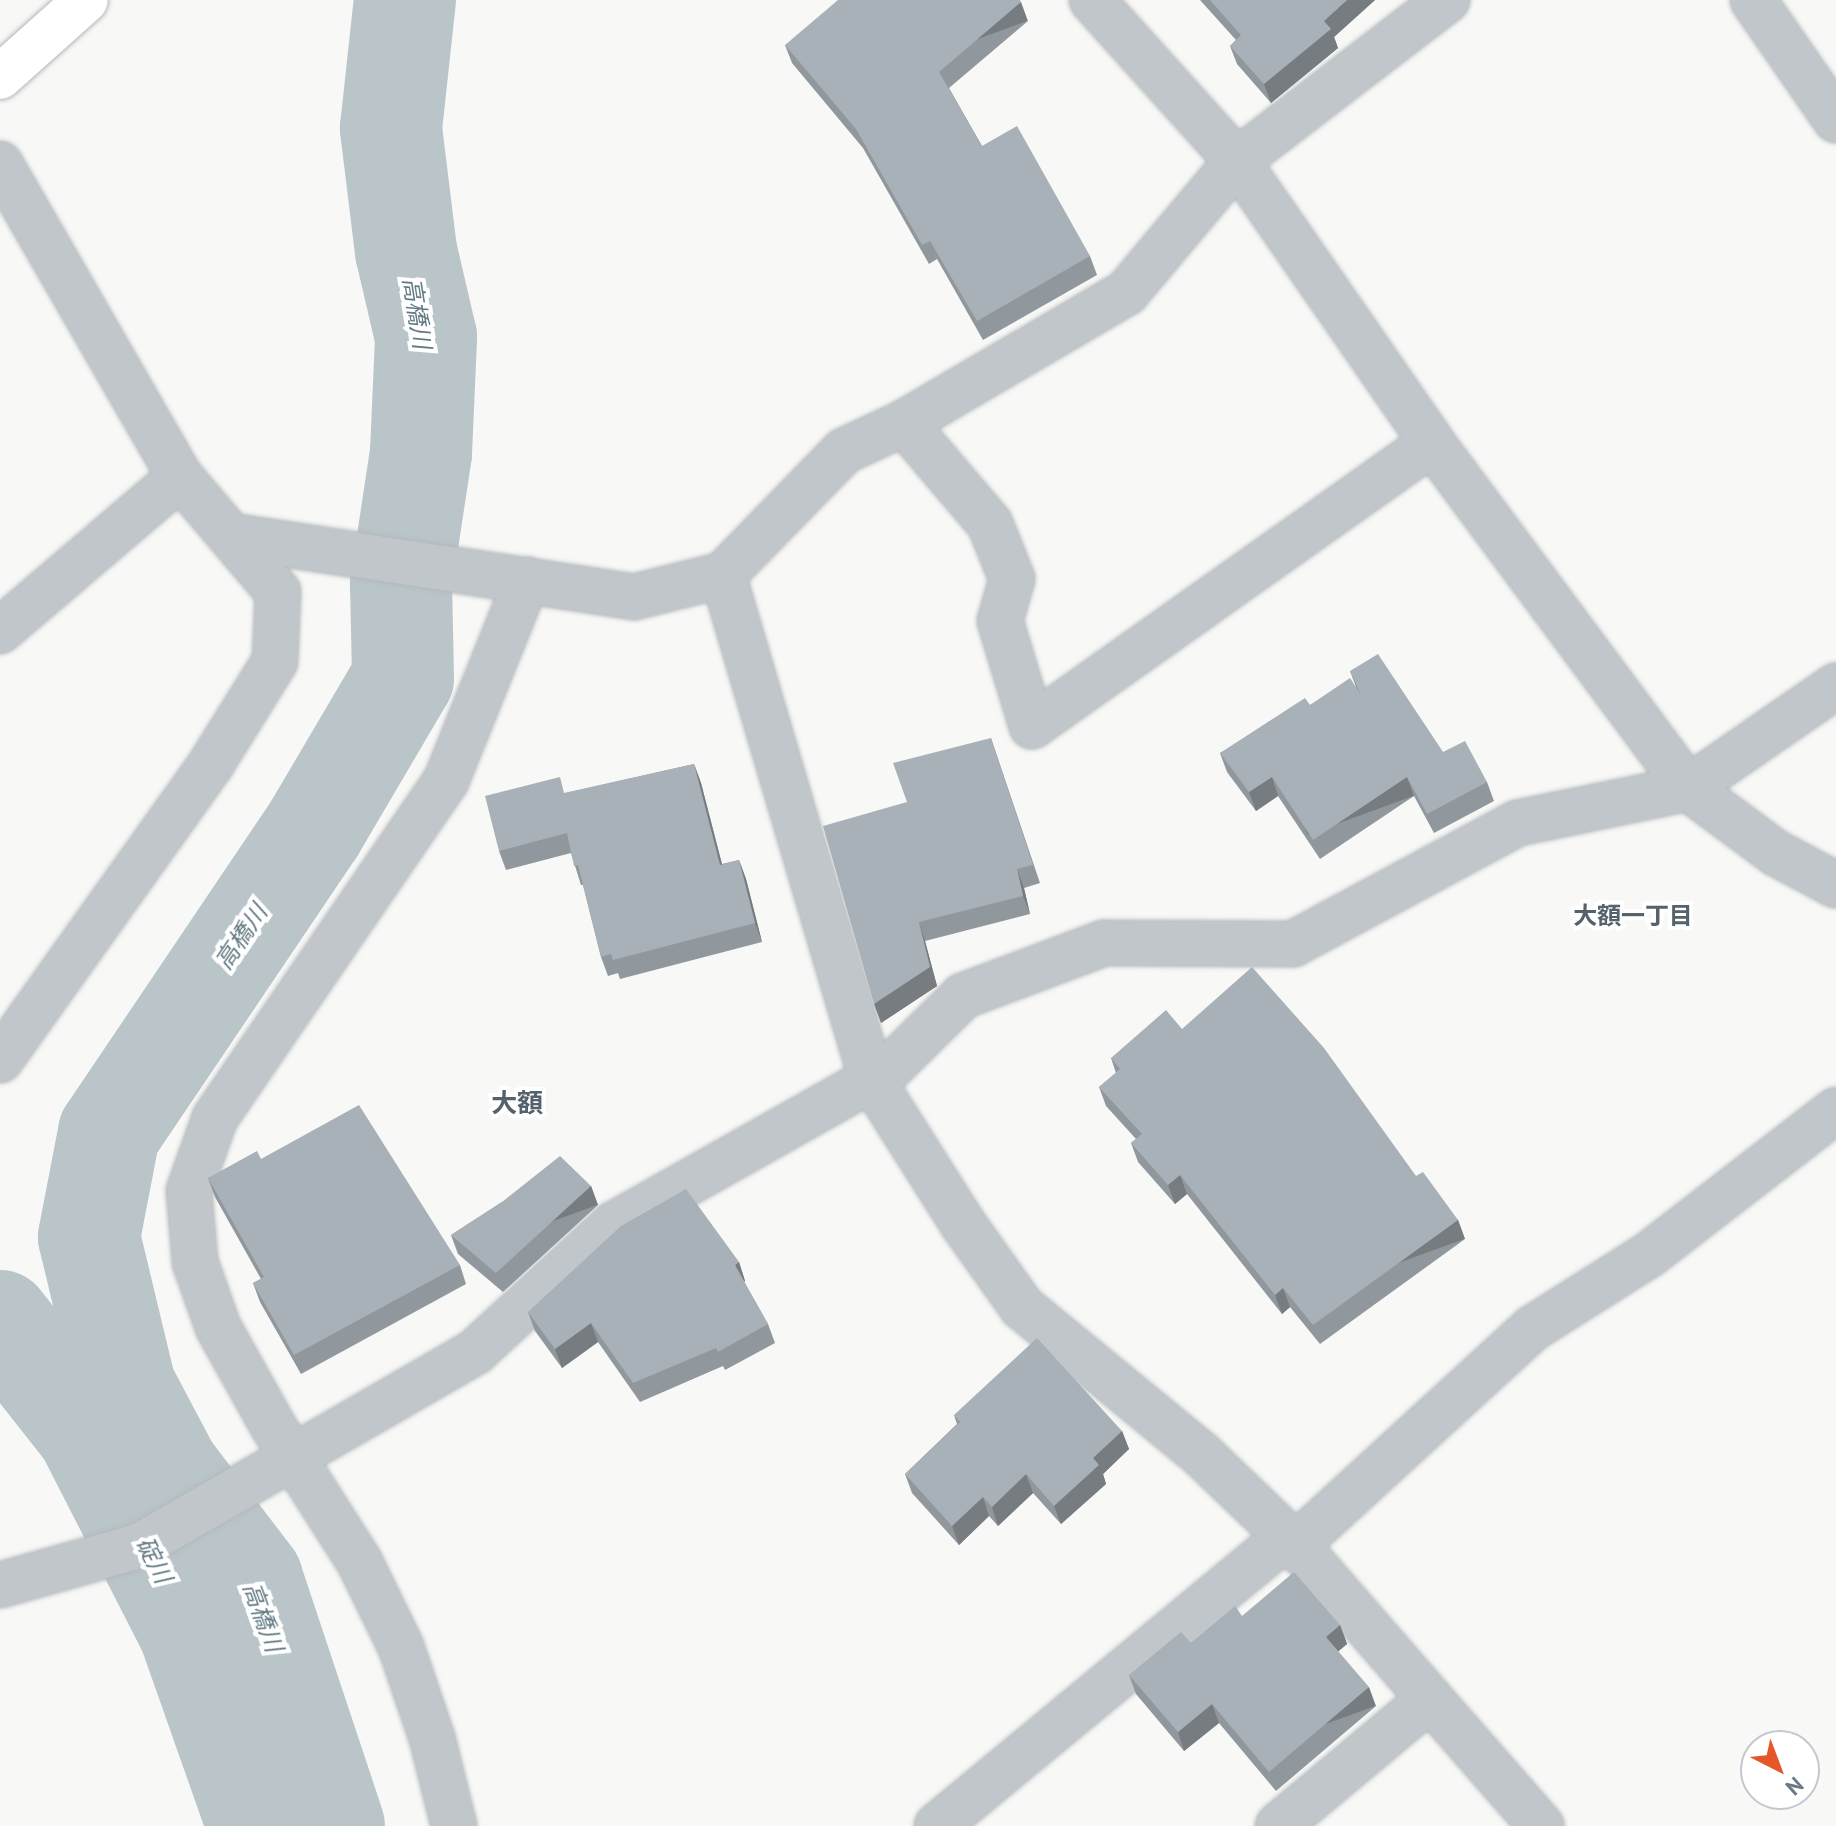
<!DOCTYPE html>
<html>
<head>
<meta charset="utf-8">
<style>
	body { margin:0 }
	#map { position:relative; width:1836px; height:1826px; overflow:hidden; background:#f8f8f6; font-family:"PT Sans","Noto Sans JP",sans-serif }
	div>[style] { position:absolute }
	.river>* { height:102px; margin:-51px; padding:0 51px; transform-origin:51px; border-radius:51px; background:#b9c5c9 }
	.roads { filter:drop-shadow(0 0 2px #b3b8bc) drop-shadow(0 0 2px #b3b8bc) }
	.minor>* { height:44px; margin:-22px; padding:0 22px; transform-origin:22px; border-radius:22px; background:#c1c6ca }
	.major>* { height:44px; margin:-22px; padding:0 22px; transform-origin:22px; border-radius:22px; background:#fff }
	.wall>* { inset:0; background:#90989d }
	.shaded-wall>* { inset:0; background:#767c80; transform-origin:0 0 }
	.building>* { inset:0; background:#a8b1b7 }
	span { translate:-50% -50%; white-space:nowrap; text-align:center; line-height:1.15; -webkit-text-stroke:8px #fff; paint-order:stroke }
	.water-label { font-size:24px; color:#637a83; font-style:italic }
	.neighbourhood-label { font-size:24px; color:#55626c; font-weight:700 }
	.quarter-label { font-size:26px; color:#55626c; font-weight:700 }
	.north { position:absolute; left:1740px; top:1730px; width:80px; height:80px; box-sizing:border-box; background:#fff; border:2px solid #c2c9cf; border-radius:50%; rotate:138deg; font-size:22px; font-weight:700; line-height:32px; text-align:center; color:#677887 }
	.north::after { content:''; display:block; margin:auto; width:28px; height:36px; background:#e55729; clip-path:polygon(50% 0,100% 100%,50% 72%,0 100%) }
</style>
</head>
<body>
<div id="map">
	<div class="river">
		<i style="left:0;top:1321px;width:140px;rotate:51.7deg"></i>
		<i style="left:87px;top:1431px;width:224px;rotate:62.9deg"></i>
		<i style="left:189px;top:1630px;width:208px;rotate:70.6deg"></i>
		<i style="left:334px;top:1826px;width:260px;rotate:-108.4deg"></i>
		<i style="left:252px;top:1579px;width:137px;rotate:-127.3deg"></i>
		<i style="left:169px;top:1470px;width:94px;rotate:-117.9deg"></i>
		<i style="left:125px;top:1387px;width:154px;rotate:-103.5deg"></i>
		<i style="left:89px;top:1237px;width:106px;rotate:-79.1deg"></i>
		<i style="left:109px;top:1133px;width:367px;rotate:-56deg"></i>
		<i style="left:314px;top:829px;width:175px;rotate:-59.5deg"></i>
		<i style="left:403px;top:678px;width:93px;rotate:-91.2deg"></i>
		<i style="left:401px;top:585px;width:134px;rotate:-81.4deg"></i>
		<i style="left:421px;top:453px;width:116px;rotate:-87.5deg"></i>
		<i style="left:426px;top:337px;width:88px;rotate:-103.1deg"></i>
		<i style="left:406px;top:251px;width:124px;rotate:-97deg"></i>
		<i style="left:391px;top:128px;width:129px;rotate:-83.8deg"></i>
	</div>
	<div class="roads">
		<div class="minor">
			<i style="left:1092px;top:0;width:217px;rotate:48deg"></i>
			<i style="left:1237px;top:161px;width:343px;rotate:55.3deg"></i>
			<i style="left:1432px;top:443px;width:430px;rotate:53.4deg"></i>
			<i style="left:1688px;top:788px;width:109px;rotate:36.5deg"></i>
			<i style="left:1776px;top:853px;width:68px;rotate:28.1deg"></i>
			<i style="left:1753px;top:0;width:146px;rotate:55.3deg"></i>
			<i style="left:0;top:164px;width:361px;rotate:60.1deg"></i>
			<i style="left:180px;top:477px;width:237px;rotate:139.5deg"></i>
			<i style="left:1432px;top:443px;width:490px;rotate:144.7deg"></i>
			<i style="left:1032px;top:726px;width:110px;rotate:-106.9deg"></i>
			<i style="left:1000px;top:621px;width:44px;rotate:-74.1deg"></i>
			<i style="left:1012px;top:579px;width:59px;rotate:-111.8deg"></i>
			<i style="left:990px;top:524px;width:133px;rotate:-130.4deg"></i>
			<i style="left:904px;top:423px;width:259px;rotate:-30.4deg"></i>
			<i style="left:1127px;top:292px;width:171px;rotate:-50deg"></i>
			<i style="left:1237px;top:161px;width:265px;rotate:-37.5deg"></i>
			<i style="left:231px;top:536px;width:408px;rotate:8.6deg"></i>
			<i style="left:634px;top:597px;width:92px;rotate:-13.9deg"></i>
			<i style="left:723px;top:575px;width:173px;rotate:-45.7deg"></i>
			<i style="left:844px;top:451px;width:66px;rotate:-25deg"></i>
			<i style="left:723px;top:575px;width:527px;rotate:73.56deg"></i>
			<i style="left:872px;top:1080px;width:170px;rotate:57.7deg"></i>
			<i style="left:963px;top:1224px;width:102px;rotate:54.6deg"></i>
			<i style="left:1022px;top:1307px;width:232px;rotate:39.4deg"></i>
			<i style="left:1201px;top:1454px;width:132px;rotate:43.8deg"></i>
			<i style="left:0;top:1060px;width:364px;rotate:-54.5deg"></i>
			<i style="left:211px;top:764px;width:121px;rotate:-58.1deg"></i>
			<i style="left:275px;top:661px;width:69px;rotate:-87.5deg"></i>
			<i style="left:278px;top:592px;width:151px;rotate:-130.4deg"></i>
			<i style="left:0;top:1585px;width:144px;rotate:-15.7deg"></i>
			<i style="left:139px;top:1546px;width:388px;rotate:-30deg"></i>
			<i style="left:475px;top:1352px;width:188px;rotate:-42.6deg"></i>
			<i style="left:613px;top:1225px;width:316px;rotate:-29.4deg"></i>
			<i style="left:888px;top:1070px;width:105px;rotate:-44.6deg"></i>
			<i style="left:963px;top:996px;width:151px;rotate:-20.6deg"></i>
			<i style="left:1104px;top:943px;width:189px;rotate:0.3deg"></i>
			<i style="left:1293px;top:944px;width:255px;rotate:-28.3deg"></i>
			<i style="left:1518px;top:823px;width:174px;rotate:-11.6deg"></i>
			<i style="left:1688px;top:788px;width:180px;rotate:-34.6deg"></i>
			<i style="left:1430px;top:1699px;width:204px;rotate:-131deg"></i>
			<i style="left:1296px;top:1545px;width:321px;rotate:-42.5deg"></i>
			<i style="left:1533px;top:1328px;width:138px;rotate:-32.3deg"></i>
			<i style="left:1650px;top:1254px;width:235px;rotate:-37.7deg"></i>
			<i style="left:454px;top:1826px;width:91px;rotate:-104deg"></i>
			<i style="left:432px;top:1738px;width:96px;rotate:-108.8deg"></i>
			<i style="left:401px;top:1647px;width:96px;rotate:-116deg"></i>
			<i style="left:359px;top:1561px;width:160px;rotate:-122.5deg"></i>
			<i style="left:273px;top:1426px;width:113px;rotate:-119.1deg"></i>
			<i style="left:218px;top:1327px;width:69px;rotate:-109.5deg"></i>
			<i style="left:195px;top:1262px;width:71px;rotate:-94.8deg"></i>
			<i style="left:189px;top:1191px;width:77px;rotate:-70.4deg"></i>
			<i style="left:215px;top:1118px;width:409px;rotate:-55.6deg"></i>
			<i style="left:446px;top:781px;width:217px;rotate:-68.1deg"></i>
			<i style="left:937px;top:1826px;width:438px;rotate:-39.6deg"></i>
			<i style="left:1274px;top:1547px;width:22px;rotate:-5deg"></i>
			<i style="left:1278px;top:1826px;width:198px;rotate:-39.9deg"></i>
			<i style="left:1430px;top:1699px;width:169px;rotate:48.8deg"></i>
		</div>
		<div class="major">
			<i style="left:0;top:77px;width:115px;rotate:-41.8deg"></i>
		</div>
	</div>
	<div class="wall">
		<i style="clip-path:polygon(1200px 0,1375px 0,1334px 37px,1338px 48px,1271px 103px,1237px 64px,1230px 46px,1236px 40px)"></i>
		<i style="clip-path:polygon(1028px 21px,949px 88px,982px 146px,1090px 256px,1097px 275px,983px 340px,937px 259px,929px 264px,863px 148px,792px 63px,785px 45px)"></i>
		<i style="clip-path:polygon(1350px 671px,1443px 752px,1487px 782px,1494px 801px,1434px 833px,1414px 796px,1320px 859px,1278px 796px,1256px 811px,1227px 772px,1220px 753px,1310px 705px,1356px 687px)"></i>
		<i style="clip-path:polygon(991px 738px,1040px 883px,1024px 888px,1030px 914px,925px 941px,937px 986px,881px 1023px,907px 802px)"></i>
		<i style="clip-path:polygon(694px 764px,701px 783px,722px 864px,739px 860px,746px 879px,762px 942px,620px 979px,618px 973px,608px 976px,601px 957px,583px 885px,581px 885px,571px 853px,506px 870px,499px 851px,566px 793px)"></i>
		<i style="clip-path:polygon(1182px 1029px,1416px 1176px,1458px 1220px,1465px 1239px,1320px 1344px,1290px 1307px,1282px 1314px,1187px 1194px,1175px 1204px,1138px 1162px,1131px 1143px,1136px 1139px,1106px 1106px,1099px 1087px,1116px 1073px,1111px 1058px)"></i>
		<i style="clip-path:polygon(261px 1159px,460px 1265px,466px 1284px,301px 1374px,260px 1302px,253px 1283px,261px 1279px,215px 1197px,208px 1178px)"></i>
		<i style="clip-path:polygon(591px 1186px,598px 1205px,503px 1292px,458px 1254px,451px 1235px,502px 1202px)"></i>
		<i style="clip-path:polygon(739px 1262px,745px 1281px,744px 1282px,768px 1324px,775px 1343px,725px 1370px,723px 1366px,640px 1402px,598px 1342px,562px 1368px,535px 1331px,528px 1312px)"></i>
		<i style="clip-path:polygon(954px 1415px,1122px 1431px,1129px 1449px,1103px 1474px,1106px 1484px,1061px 1524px,1033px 1493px,998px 1526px,989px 1516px,959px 1545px,912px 1493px,905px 1474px,957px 1424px)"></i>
		<i style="clip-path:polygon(1242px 1616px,1340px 1625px,1347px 1644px,1338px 1651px,1376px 1706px,1276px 1791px,1219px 1723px,1184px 1751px,1136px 1694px,1129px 1675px)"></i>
	</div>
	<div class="shaded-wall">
		<i style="clip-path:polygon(1347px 0,1375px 0,1334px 37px,1338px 48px,1271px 103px,1264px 84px,1324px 21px)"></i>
		<i style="left:1021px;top:2px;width:20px;height:108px;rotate:70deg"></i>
		<i style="clip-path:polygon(694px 764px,701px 783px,727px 884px,720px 865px)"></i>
		<i style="clip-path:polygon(1272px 777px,1278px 796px,1256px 811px,1249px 792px)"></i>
		<i style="left:1407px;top:777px;width:20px;height:113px;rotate:70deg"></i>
		<i style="clip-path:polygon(739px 860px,746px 879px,762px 942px,755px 923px)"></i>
		<i style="clip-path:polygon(1017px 869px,1024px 888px,1030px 914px,1023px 896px)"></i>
		<i style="clip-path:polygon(919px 922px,925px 941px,937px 986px,881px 1023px,874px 1004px)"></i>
		<i style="clip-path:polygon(1180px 1175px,1187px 1194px,1175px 1204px,1168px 1185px)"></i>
		<i style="left:591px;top:1186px;width:20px;height:129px;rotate:70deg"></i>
		<i style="left:1458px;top:1220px;width:20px;height:179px;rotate:70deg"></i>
		<i style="clip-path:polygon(739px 1262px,745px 1281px,741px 1284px,735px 1265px)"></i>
		<i style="clip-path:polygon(1283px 1288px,1290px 1307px,1282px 1314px,1275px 1295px)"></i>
		<i style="clip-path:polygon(591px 1323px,598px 1342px,562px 1368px,555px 1349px)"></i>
		<i style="clip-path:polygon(1122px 1431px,1129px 1449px,1103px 1474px,1106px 1484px,1061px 1524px,1054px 1506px,1093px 1458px)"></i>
		<i style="clip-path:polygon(1026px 1474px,1033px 1493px,998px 1526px,992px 1507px)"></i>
		<i style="clip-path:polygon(983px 1497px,989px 1516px,959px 1545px,952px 1526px)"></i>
		<i style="clip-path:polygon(1340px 1625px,1347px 1644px,1333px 1656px,1326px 1637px)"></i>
		<i style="left:1369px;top:1687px;width:20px;height:131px;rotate:70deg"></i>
		<i style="clip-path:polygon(1212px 1704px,1219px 1723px,1184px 1751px,1178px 1732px)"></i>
	</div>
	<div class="building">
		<i style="clip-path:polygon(838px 0,1020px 0,1021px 2px,939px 72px,982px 146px,1017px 126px,1090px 256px,977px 321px,930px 241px,922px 245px,856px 129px,785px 45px)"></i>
		<i style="clip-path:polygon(1210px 0,1347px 0,1324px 21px,1331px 29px,1264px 84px,1230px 46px,1241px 35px)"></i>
		<i style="clip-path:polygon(1378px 654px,1443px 752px,1465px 741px,1487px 782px,1427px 814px,1407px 777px,1313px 840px,1272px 777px,1249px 792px,1220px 753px,1305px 698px,1310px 705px,1350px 678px,1361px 695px,1350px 671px)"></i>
		<i style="clip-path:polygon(991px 738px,1033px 865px,1017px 869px,1023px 896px,919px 922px,930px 967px,874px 1004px,823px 826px,907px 802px,893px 763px)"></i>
		<i style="clip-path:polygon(694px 764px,720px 865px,739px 860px,755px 923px,613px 960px,611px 954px,601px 957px,578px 865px,574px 866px,567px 833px,499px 851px,485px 796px,560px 777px,564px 793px)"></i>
		<i style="clip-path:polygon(1252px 967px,1324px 1048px,1416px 1176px,1423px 1172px,1458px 1220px,1313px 1325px,1283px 1288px,1275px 1295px,1180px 1175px,1168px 1185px,1131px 1143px,1142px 1134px,1099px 1087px,1120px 1069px,1111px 1058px,1166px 1010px,1182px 1029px)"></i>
		<i style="clip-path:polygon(359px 1105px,460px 1265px,294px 1355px,253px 1283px,264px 1277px,208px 1178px,257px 1151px,261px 1159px)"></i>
		<i style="clip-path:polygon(560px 1156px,591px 1186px,496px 1273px,451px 1235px,502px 1202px)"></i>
		<i style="clip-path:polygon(686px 1189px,739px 1262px,735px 1265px,768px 1324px,718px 1352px,716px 1348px,633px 1383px,591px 1323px,555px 1349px,528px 1312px,621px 1226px)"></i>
		<i style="clip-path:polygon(1037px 1338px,1122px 1431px,1093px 1458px,1099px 1465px,1054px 1506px,1026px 1474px,992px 1507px,983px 1497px,952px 1526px,905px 1474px,960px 1422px,954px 1415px)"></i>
		<i style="clip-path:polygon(1294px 1572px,1340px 1625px,1326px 1637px,1369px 1687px,1269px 1772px,1212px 1704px,1178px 1732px,1129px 1675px,1181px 1632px,1191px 1643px,1235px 1606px,1242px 1616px)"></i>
	</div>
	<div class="water-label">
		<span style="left:417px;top:313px;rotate:81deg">高橋川</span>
		<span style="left:241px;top:937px;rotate:-56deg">高橋川</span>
		<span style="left:154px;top:1560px;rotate:63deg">碇川</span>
		<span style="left:263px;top:1617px;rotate:70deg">高橋川</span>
	</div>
	<div class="neighbourhood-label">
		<span style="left:1633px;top:916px">大額一丁目</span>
	</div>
	<div class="quarter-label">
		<span style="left:517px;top:1103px">大額</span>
	</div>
	<div class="north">N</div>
</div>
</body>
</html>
